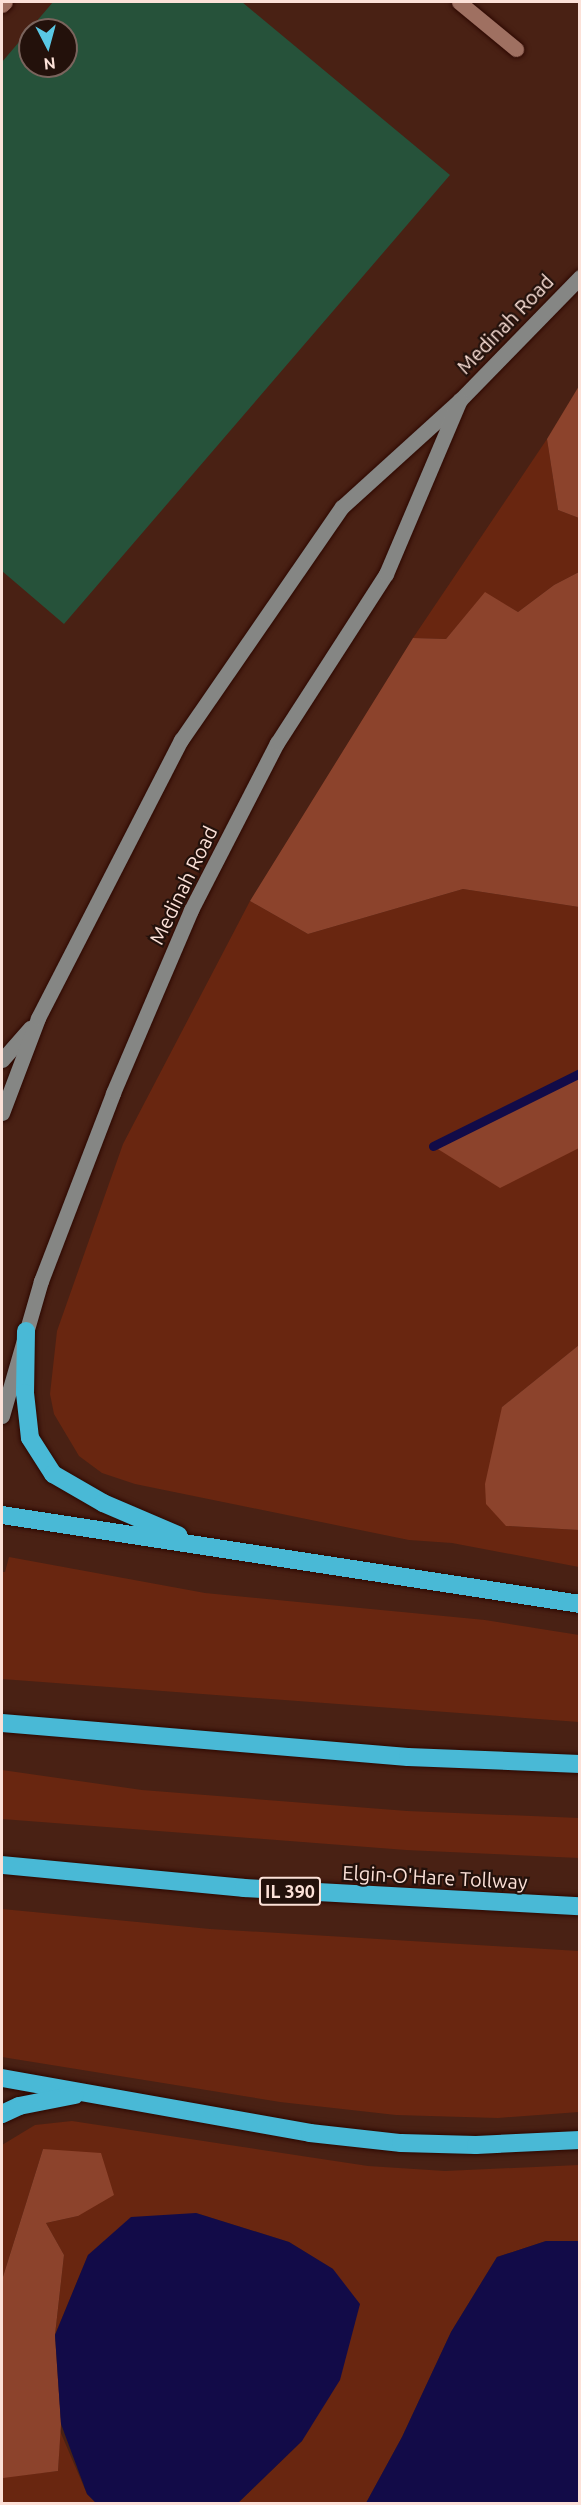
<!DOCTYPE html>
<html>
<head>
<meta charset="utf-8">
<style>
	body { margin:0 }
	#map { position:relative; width:581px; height:2505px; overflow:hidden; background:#492114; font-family:Ubuntu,sans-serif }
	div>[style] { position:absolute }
	.green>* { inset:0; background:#692610 }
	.forest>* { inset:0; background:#8c432c }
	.water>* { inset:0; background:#120b48 }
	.stream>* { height:9px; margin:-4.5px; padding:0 4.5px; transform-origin:4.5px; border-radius:4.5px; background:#120b48 }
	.building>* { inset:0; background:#26523a }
	.roads { filter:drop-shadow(0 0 2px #2d0800) drop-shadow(0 0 2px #2d0800) }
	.service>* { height:15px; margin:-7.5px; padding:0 7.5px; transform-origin:7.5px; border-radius:7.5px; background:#9f7061 }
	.secondary>* { height:15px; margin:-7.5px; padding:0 7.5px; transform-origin:7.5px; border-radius:7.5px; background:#858684 }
	.motorway>* { height:18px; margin:-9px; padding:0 9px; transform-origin:9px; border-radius:9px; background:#49b9d6 }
	span { translate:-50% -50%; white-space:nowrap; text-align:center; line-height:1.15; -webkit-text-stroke:4.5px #23110b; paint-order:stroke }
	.shield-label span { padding:2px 4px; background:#23110b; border:2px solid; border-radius:4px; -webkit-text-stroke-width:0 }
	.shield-label { font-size:18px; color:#fce1d8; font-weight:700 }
	.street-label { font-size:20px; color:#fce1d8 }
	.frame { position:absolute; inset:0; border:3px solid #fce1d8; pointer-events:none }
	.north { position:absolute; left:18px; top:18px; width:60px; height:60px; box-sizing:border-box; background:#23110b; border:2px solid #7a645d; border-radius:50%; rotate:174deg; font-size:16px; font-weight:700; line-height:24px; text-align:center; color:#fce1d8 }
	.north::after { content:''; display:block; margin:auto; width:21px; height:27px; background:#5ac8e5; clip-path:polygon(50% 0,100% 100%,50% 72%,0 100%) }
</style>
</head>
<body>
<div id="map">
	<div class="green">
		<i style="clip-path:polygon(547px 439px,558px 510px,579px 518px,579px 572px,554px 585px,518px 612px,485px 593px,446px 639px,413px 638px)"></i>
		<i style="clip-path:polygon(463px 889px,579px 907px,579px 1345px,502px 1407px,506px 1526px,579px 1530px,579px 1567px,452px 1543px,409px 1540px,135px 1484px,102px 1473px,79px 1456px,54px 1414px,50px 1394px,57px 1331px,123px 1144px,250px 901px,308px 934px)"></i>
		<i style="clip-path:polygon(9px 1557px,205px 1593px,485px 1620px,579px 1635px,579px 1722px,2px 1679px,2px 1572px,5px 1572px)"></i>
		<i style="clip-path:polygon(2px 1770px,142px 1790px,407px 1811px,579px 1818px,579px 1858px,406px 1850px,2px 1819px)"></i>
		<i style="clip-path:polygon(2px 1909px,210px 1929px,579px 1951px,579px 2112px,498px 2118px,396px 2115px,280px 2102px,2px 2057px)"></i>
		<i style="clip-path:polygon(72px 2121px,368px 2166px,445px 2171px,579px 2165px,579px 2241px,546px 2241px,497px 2257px,451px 2332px,402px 2437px,366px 2503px,238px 2503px,302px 2441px,333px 2269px,289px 2242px,196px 2213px,88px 2255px,55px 2335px,64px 2255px,46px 2223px,78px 2216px,43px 2149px,2px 2280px,2px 2145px,35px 2125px)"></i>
		<i style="clip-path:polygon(2px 2409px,3px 2477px,58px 2471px,60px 2431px,87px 2494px,96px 2503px,2px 2503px)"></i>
	</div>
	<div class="forest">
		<i style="clip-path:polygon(579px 386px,579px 518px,558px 510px,547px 439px)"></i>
		<i style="clip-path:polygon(579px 572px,579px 907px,463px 889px,308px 934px,250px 901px,413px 638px,446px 639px,485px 592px,518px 612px,554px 585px)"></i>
		<i style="clip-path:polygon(579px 1073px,579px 1148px,500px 1188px,433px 1146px)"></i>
		<i style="clip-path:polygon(579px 1345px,579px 1530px,506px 1526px,486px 1504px,485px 1484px,502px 1407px)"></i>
		<i style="clip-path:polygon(43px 2149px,101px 2153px,114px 2195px,78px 2216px,46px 2223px,64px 2255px,55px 2335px,61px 2424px,58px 2471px,3px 2478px,2px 2280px)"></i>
	</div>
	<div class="water">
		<i style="clip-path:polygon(196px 2213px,289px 2242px,333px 2269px,360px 2304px,340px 2380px,302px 2441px,238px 2503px,96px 2503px,87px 2494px,61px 2424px,55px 2335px,88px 2255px,131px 2217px)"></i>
		<i style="clip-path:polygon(546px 2241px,579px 2241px,579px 2503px,366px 2503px,402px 2437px,451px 2332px,497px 2257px)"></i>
	</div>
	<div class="stream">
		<i style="left:433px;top:1146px;width:164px;rotate:-26.4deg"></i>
	</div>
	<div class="building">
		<i style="clip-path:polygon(evenodd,53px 2px,242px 2px,450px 175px,64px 624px,2px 571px,2px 62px,53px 2px,30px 30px,66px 30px,66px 66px,30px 66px,30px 30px)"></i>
	</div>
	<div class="roads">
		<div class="service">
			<i style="left:459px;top:2px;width:74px;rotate:39.5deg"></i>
			<i style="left:2px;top:5px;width:4px;rotate:-45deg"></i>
		</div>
		<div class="secondary">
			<i style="left:2px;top:1060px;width:43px;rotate:-48.8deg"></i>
			<i style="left:2px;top:1113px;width:102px;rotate:-69.2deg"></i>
			<i style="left:38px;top:1018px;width:313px;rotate:-62.8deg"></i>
			<i style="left:181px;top:740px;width:283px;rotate:-55.4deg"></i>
			<i style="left:342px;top:507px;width:159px;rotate:-42.2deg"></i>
			<i style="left:460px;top:400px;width:172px;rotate:-45.7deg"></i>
			<i style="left:2px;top:1416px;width:141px;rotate:-73.9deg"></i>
			<i style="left:41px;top:1281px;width:201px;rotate:-69deg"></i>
			<i style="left:113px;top:1093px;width:199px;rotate:-66.9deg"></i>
			<i style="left:191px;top:910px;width:188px;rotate:-62.8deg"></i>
			<i style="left:277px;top:743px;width:201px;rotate:-57.2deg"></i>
			<i style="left:386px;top:574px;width:189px;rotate:-67deg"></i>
		</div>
		<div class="motorway">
			<i style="left:26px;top:1331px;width:62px;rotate:90.9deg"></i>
			<i style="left:25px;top:1393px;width:45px;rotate:83.7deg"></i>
			<i style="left:30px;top:1438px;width:43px;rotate:57.4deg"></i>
			<i style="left:53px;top:1474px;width:58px;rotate:30.1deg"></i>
			<i style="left:103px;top:1503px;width:82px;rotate:23.1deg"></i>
			<i style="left:2px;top:1515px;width:585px;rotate:8.75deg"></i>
			<i style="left:2px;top:1723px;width:407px;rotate:4.8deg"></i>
			<i style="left:408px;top:1757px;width:172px;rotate:2.3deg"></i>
			<i style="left:2px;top:1865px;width:243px;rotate:5.4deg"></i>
			<i style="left:244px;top:1888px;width:336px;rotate:3.1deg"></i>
			<i style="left:2px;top:2078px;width:313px;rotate:10.1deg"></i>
			<i style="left:310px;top:2133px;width:92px;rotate:6.3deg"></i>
			<i style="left:401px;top:2143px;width:75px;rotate:1.5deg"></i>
			<i style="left:476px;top:2145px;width:104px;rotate:-2.8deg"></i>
			<i style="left:2px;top:2114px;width:19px;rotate:-25deg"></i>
			<i style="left:19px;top:2106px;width:57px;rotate:-11.1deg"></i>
		</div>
	</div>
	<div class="shield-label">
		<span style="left:290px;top:1891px">IL 390</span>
	</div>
	<div class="street-label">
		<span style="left:505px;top:324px;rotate:-46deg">Medinah Road</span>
		<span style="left:183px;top:885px;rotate:-64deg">Medinah Road</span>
		<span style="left:435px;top:1877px;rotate:3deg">Elgin-O'Hare Tollway</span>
	</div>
	<div class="frame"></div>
	<div class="north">N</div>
</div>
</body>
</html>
